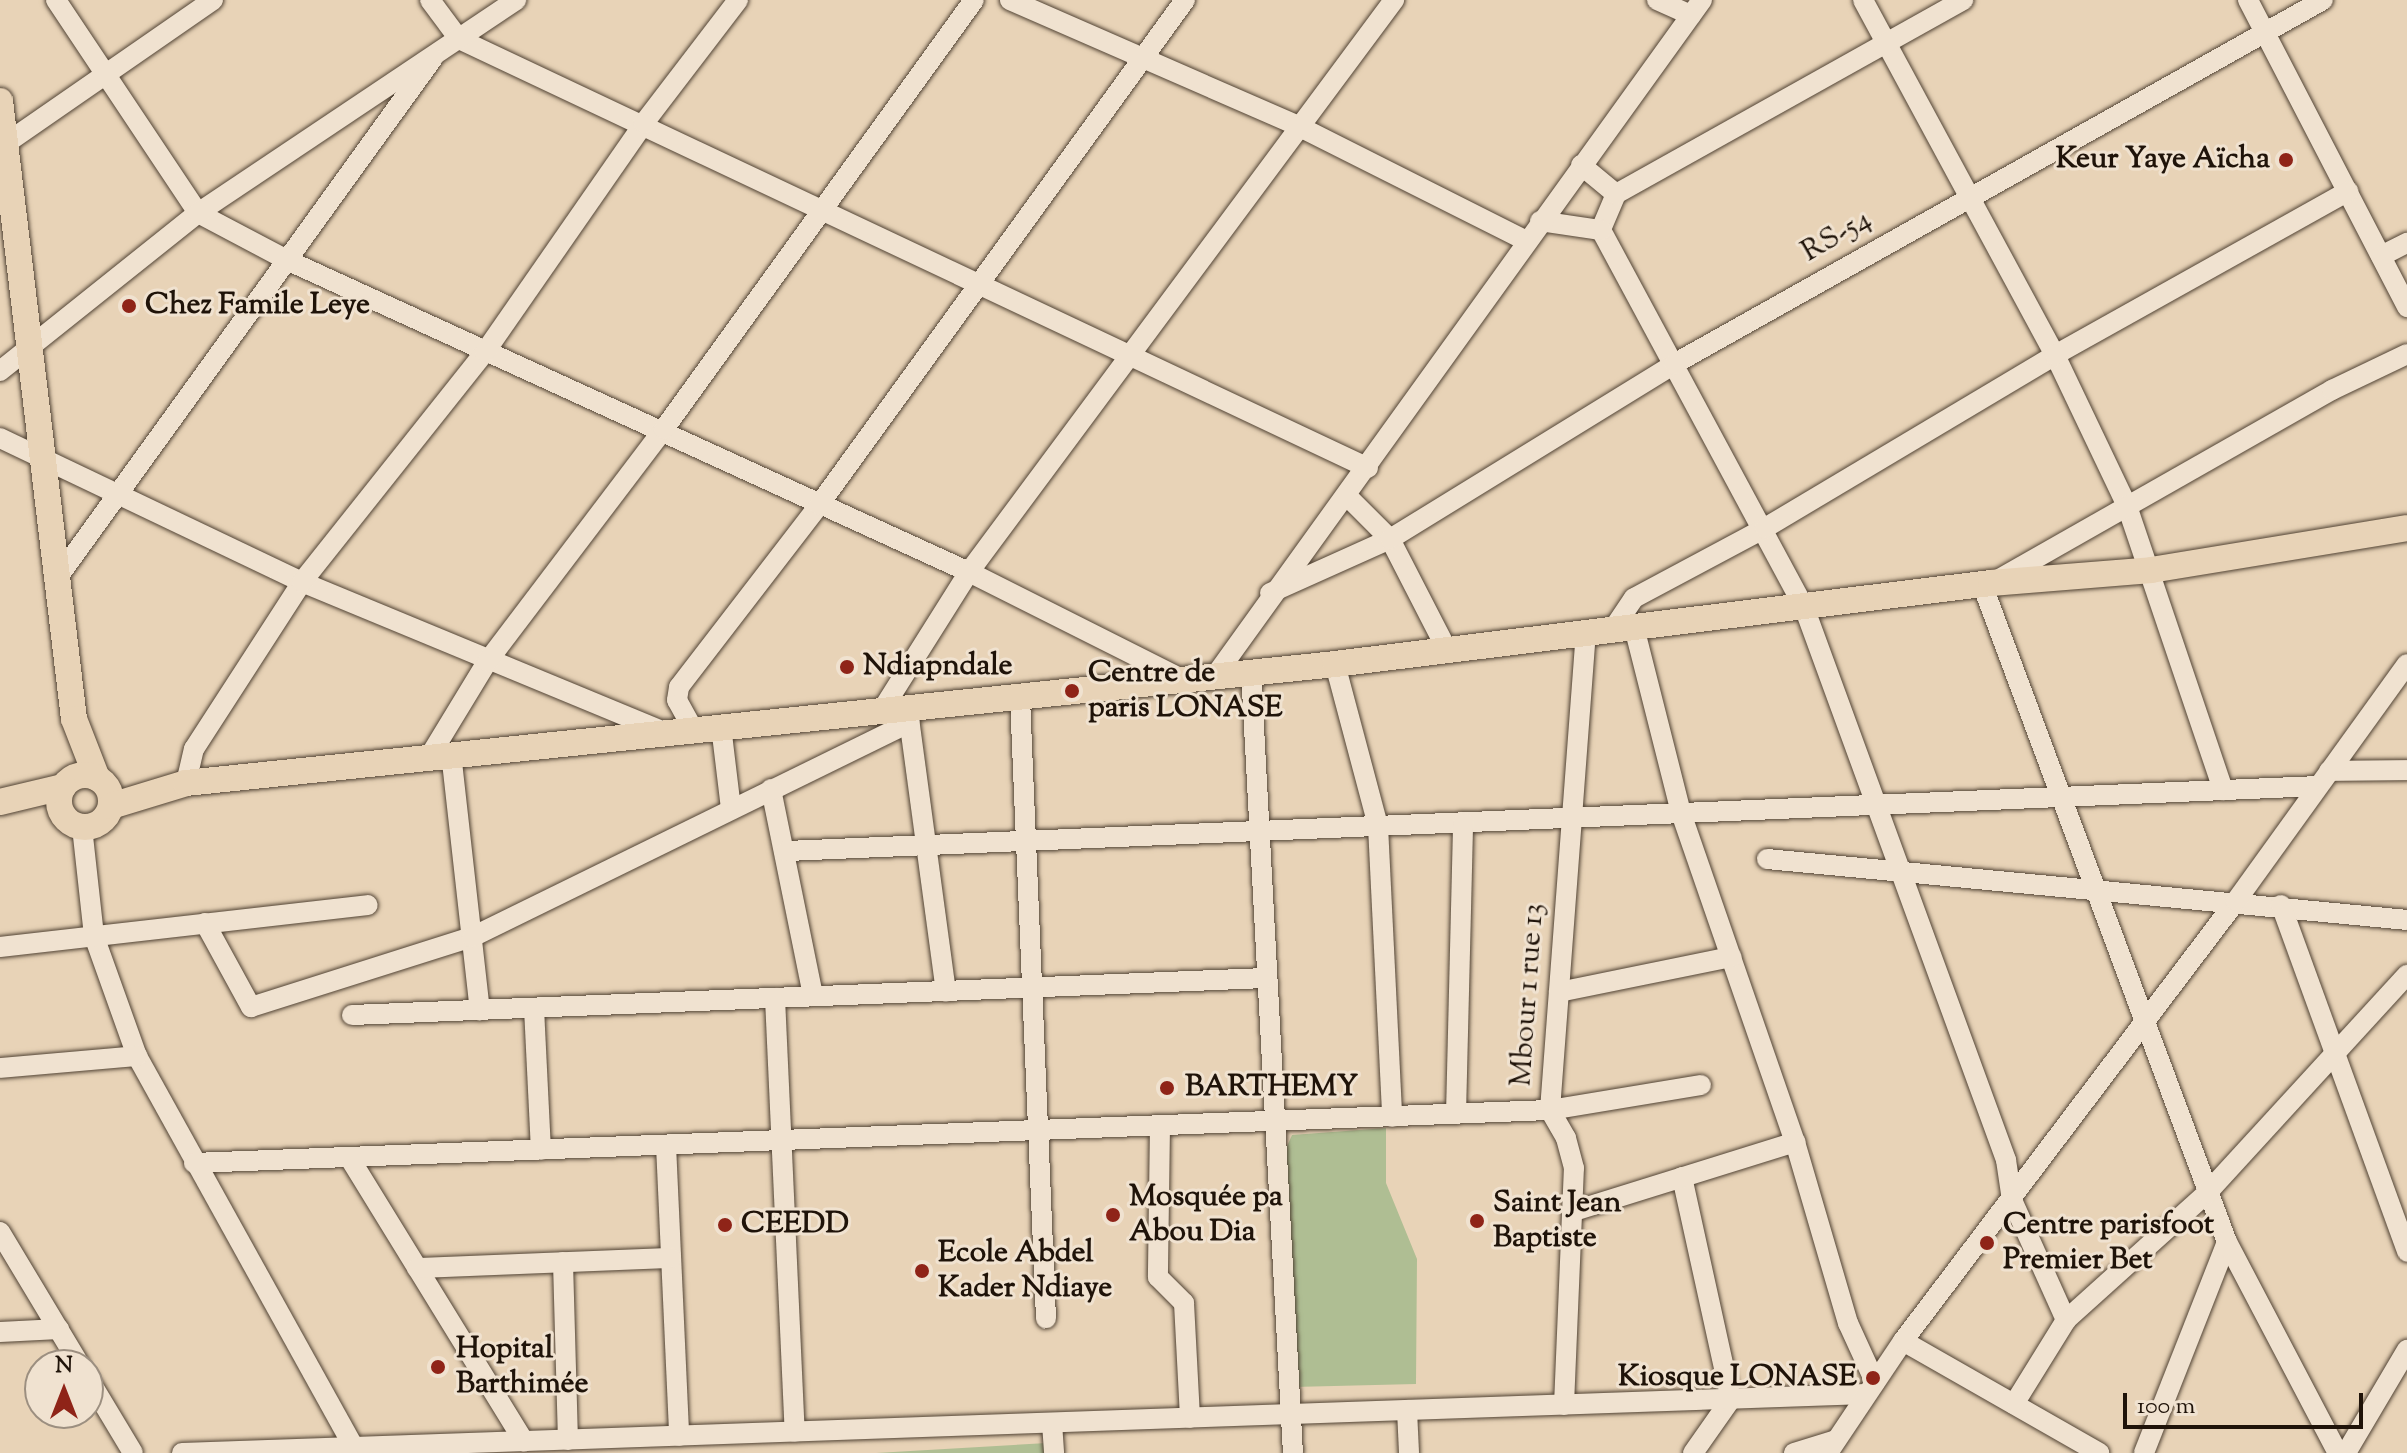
<!DOCTYPE html>
<html>
<head>
<meta charset="utf-8">
<style>
	body { margin:0 }
	#map { position:relative; width:2407px; height:1453px; overflow:hidden; background:#e8d3b7; font-family:"Sorts Mill Goudy",serif }
	div>[style] { position:absolute }
	.green>* { inset:0; background:#afbe93 }
	.roads { filter:drop-shadow(0 0 2px #514334) drop-shadow(0 0 2px #514334) }
	.minor>* { height:20px; margin:-10px; padding:0 10px; transform-origin:10px; border-radius:10px; background:#f0e2d0 }
	.major>* { height:26px; margin:-13px; padding:0 13px; transform-origin:13px; border-radius:13px; background:#e8d3b7 }
	.major>.ring { margin:-13px; padding:0; box-sizing:content-box; background:none; border:26px solid #e8d3b7; border-radius:50% }
	.dots>* { width:22px; height:22px; translate:-50% -50%; box-sizing:border-box; border:4px solid #f0e2d0; border-radius:50% }
	span { translate:-50% -50%; white-space:nowrap; text-align:center; line-height:1.15; -webkit-text-stroke:6px #f0e2d0; paint-order:stroke }
	.poi-label { font-size:30px; color:#1f1309; font-weight:700 }
	.right { translate:-100% -50%; text-align:right }
	.left { translate:0 -50%; text-align:left }
	.street-label { font-size:30px; color:#1f1309 }
	.north { position:absolute; left:24px; top:1349px; width:80px; height:80px; box-sizing:border-box; background:#f0e2d0; border:2px solid #9c8f80; border-radius:50%; rotate:0deg; font-size:22px; font-weight:700; line-height:32px; text-align:center; color:#1f1309 }
	.north::after { content:''; display:block; margin:auto; width:28px; height:36px; background:#8f2418; clip-path:polygon(50% 0,100% 100%,50% 72%,0 100%) }
	.scale { position:absolute; left:2123px; top:1393px; width:240px; height:36px; box-sizing:border-box; border:4px solid #1f1309; border-top:0; padding-left:10px; font-size:24px; line-height:28px; white-space:nowrap; color:#1f1309; -webkit-text-stroke:6px #f0e2d0; paint-order:stroke }
</style>
</head>
<body>
<div id="map">
	<div class="green">
		<i style="clip-path:polygon(1386px 1128px,1386px 1183px,1417px 1259px,1416px 1384px,1293px 1387px,1285px 1151px,1292px 1135px)"></i>
		<i style="clip-path:polygon(1047px 1443px,1047px 1453px,876px 1453px)"></i>
	</div>
	<div class="roads">
		<div class="minor">
			<i style="left:56px;top:0;width:256px;rotate:56.3deg"></i>
			<i style="left:198px;top:213px;width:103px;rotate:27.8deg"></i>
			<i style="left:289px;top:261px;width:748px;rotate:24.58deg"></i>
			<i style="left:969px;top:572px;width:234px;rotate:26.7deg"></i>
			<i style="left:430px;top:0;width:49px;rotate:53.4deg"></i>
			<i style="left:459px;top:39px;width:1005px;rotate:25.26deg"></i>
			<i style="left:1010px;top:0;width:314px;rotate:23.6deg"></i>
			<i style="left:1298px;top:126px;width:254px;rotate:26.7deg"></i>
			<i style="left:1657px;top:0;width:37px;rotate:24deg"></i>
			<i style="left:1863px;top:0;width:404px;rotate:61.6deg"></i>
			<i style="left:2055px;top:355px;width:167px;rotate:64.5deg"></i>
			<i style="left:2127px;top:506px;width:300px;rotate:71.3deg"></i>
			<i style="left:2248px;top:0;width:346px;rotate:62.6deg"></i>
			<i style="left:5px;top:144px;width:253px;rotate:-34.7deg"></i>
			<i style="left:1581px;top:165px;width:45px;rotate:39.6deg"></i>
			<i style="left:1616px;top:194px;width:39px;rotate:113deg"></i>
			<i style="left:1601px;top:230px;width:428px;rotate:61.7deg"></i>
			<i style="left:1804px;top:607px;width:589px;rotate:69.93deg"></i>
			<i style="left:2006px;top:1160px;width:40px;rotate:81.5deg"></i>
			<i style="left:2012px;top:1200px;width:132px;rotate:65.8deg"></i>
			<i style="left:1616px;top:194px;width:398px;rotate:-29.2deg"></i>
			<i style="left:1540px;top:221px;width:62px;rotate:8.4deg"></i>
			<i style="left:2381px;top:256px;width:29px;rotate:-27deg"></i>
			<i style="left:0;top:371px;width:253px;rotate:-38.6deg"></i>
			<i style="left:198px;top:213px;width:383px;rotate:-33.8deg"></i>
			<i style="left:0;top:438px;width:335px;rotate:25.5deg"></i>
			<i style="left:302px;top:582px;width:392px;rotate:22.5deg"></i>
			<i style="left:1347px;top:496px;width:61px;rotate:45deg"></i>
			<i style="left:1390px;top:539px;width:125px;rotate:62.8deg"></i>
			<i style="left:58px;top:577px;width:640px;rotate:-54.15deg"></i>
			<i style="left:1994px;top:582px;width:389px;rotate:-29.6deg"></i>
			<i style="left:2332px;top:390px;width:83px;rotate:-25.6deg"></i>
			<i style="left:1982px;top:584px;width:702px;rotate:69.58deg"></i>
			<i style="left:2227px;top:1242px;width:227px;rotate:111.5deg"></i>
			<i style="left:1270px;top:593px;width:132px;rotate:-24.2deg"></i>
			<i style="left:1390px;top:539px;width:334px;rotate:-31.6deg"></i>
			<i style="left:1674px;top:364px;width:744px;rotate:-29.29deg"></i>
			<i style="left:1634px;top:627px;width:192px;rotate:75.8deg"></i>
			<i style="left:1681px;top:813px;width:348px;rotate:70.9deg"></i>
			<i style="left:1795px;top:1142px;width:189px;rotate:73.7deg"></i>
			<i style="left:1848px;top:1323px;width:65px;rotate:65.4deg"></i>
			<i style="left:1613px;top:629px;width:37px;rotate:-56deg"></i>
			<i style="left:1634px;top:598px;width:149px;rotate:-28.1deg"></i>
			<i style="left:1765px;top:528px;width:338px;rotate:-30.8deg"></i>
			<i style="left:2055px;top:355px;width:336px;rotate:-29.2deg"></i>
			<i style="left:1335px;top:664px;width:168px;rotate:75.1deg"></i>
			<i style="left:1378px;top:826px;width:291px;rotate:87.2deg"></i>
			<i style="left:1251px;top:671px;width:783px;rotate:86.93deg"></i>
			<i style="left:1215px;top:676px;width:833px;rotate:-54.23deg"></i>
			<i style="left:1020px;top:698px;width:621px;rotate:87.6deg"></i>
			<i style="left:882px;top:710px;width:163px;rotate:-57.8deg"></i>
			<i style="left:969px;top:572px;width:713px;rotate:-53.39deg"></i>
			<i style="left:908px;top:711px;width:283px;rotate:82.3deg"></i>
			<i style="left:721px;top:726px;width:84px;rotate:83.1deg"></i>
			<i style="left:693px;top:729px;width:33px;rotate:-119deg"></i>
			<i style="left:677px;top:700px;width:13px;rotate:-81deg"></i>
			<i style="left:679px;top:687px;width:230px;rotate:-52.4deg"></i>
			<i style="left:819px;top:505px;width:624px;rotate:-54.07deg"></i>
			<i style="left:451px;top:753px;width:259px;rotate:83.6deg"></i>
			<i style="left:431px;top:754px;width:108px;rotate:-58.7deg"></i>
			<i style="left:487px;top:662px;width:293px;rotate:-52.8deg"></i>
			<i style="left:664px;top:429px;width:529px;rotate:-54.15deg"></i>
			<i style="left:2329px;top:771px;width:78px;rotate:-0.7deg"></i>
			<i style="left:186px;top:783px;width:35px;rotate:-77deg"></i>
			<i style="left:194px;top:749px;width:199px;rotate:-57.1deg"></i>
			<i style="left:302px;top:582px;width:294px;rotate:-51.5deg"></i>
			<i style="left:485px;top:352px;width:279px;rotate:-55.2deg"></i>
			<i style="left:644px;top:123px;width:155px;rotate:-52.6deg"></i>
			<i style="left:771px;top:789px;width:211px;rotate:78.5deg"></i>
			<i style="left:82px;top:827px;width:110px;rotate:83.7deg"></i>
			<i style="left:94px;top:936px;width:127px;rotate:70.3deg"></i>
			<i style="left:137px;top:1056px;width:454px;rotate:61deg"></i>
			<i style="left:787px;top:851px;width:1532px;rotate:-2.43deg"></i>
			<i style="left:1767px;top:859px;width:643px;rotate:5.44deg"></i>
			<i style="left:2281px;top:905px;width:369px;rotate:70deg"></i>
			<i style="left:205px;top:923px;width:96px;rotate:61.3deg"></i>
			<i style="left:251px;top:1007px;width:232px;rotate:-17.6deg"></i>
			<i style="left:472px;top:937px;width:487px;rotate:-26.1deg"></i>
			<i style="left:0;top:947px;width:370px;rotate:-6.5deg"></i>
			<i style="left:1559px;top:992px;width:176px;rotate:-11.5deg"></i>
			<i style="left:775px;top:998px;width:434px;rotate:87.4deg"></i>
			<i style="left:534px;top:1008px;width:142px;rotate:87.2deg"></i>
			<i style="left:352px;top:1015px;width:916px;rotate:-2.32deg"></i>
			<i style="left:0;top:1068px;width:138px;rotate:-5deg"></i>
			<i style="left:1456px;top:1114px;width:292px;rotate:-88.6deg"></i>
			<i style="left:1160px;top:1126px;width:151px;rotate:90.8deg"></i>
			<i style="left:1158px;top:1277px;width:37px;rotate:45deg"></i>
			<i style="left:1184px;top:1303px;width:115px;rotate:87deg"></i>
			<i style="left:666px;top:1145px;width:291px;rotate:87.4deg"></i>
			<i style="left:349px;top:1157px;width:334px;rotate:58.4deg"></i>
			<i style="left:194px;top:1163px;width:1357px;rotate:-2.24deg"></i>
			<i style="left:1550px;top:1110px;width:153px;rotate:-9.4deg"></i>
			<i style="left:1682px;top:1177px;width:227px;rotate:77.6deg"></i>
			<i style="left:1731px;top:1399px;width:66px;rotate:125.1deg"></i>
			<i style="left:1574px;top:1211px;width:232px;rotate:-17.3deg"></i>
			<i style="left:0;top:1232px;width:155px;rotate:59deg"></i>
			<i style="left:2227px;top:1242px;width:238px;rotate:62.3deg"></i>
			<i style="left:563px;top:1262px;width:178px;rotate:88.4deg"></i>
			<i style="left:417px;top:1268px;width:254px;rotate:-2.3deg"></i>
			<i style="left:0;top:1332px;width:59px;rotate:-2.9deg"></i>
			<i style="left:1903px;top:1341px;width:226px;rotate:29.7deg"></i>
			<i style="left:88px;top:1378px;width:87px;rotate:59deg"></i>
			<i style="left:2014px;top:1404px;width:99px;rotate:-58.2deg"></i>
			<i style="left:2066px;top:1320px;width:190px;rotate:-42deg"></i>
			<i style="left:2207px;top:1193px;width:296px;rotate:-47.5deg"></i>
			<i style="left:1564px;top:1405px;width:237px;rotate:-87.6deg"></i>
			<i style="left:1574px;top:1168px;width:31px;rotate:-105deg"></i>
			<i style="left:1566px;top:1138px;width:32px;rotate:-120deg"></i>
			<i style="left:1550px;top:1110px;width:478px;rotate:-85.7deg"></i>
			<i style="left:1407px;top:1410px;width:43px;rotate:87.3deg"></i>
			<i style="left:1052px;top:1423px;width:30px;rotate:86deg"></i>
			<i style="left:182px;top:1453px;width:1685px;rotate:-2.01deg"></i>
			<i style="left:1794px;top:1453px;width:44px;rotate:-17.2deg"></i>
			<i style="left:1828px;top:1453px;width:135px;rotate:-56.2deg"></i>
			<i style="left:1903px;top:1341px;width:552px;rotate:-52.88deg"></i>
			<i style="left:2236px;top:901px;width:292px;rotate:-54.2deg"></i>
			<i style="left:2346px;top:1453px;width:120px;rotate:-59.4deg"></i>
		</div>
		<div class="major">
			<i style="left:0;top:101px;width:622px;rotate:83.17deg"></i>
			<i style="left:74px;top:719px;width:63px;rotate:68.7deg"></i>
			<i class="ring" style="left:59px;top:775px;width:26px;height:26px"></i>
			<i style="left:0;top:802px;width:65px;rotate:-13.4deg"></i>
			<i style="left:111px;top:806px;width:78px;rotate:-17deg"></i>
			<i style="left:186px;top:783px;width:1155px;rotate:-5.91deg"></i>
			<i style="left:1335px;top:664px;width:661px;rotate:-7.04deg"></i>
			<i style="left:1991px;top:583px;width:161px;rotate:-4.6deg"></i>
			<i style="left:2151px;top:570px;width:259px;rotate:-9.3deg"></i>
		</div>
	</div>
	<div class="dots">
		<i style="left:2286px;top:160px;background:#8f2418"></i>
		<i style="left:129px;top:306px;background:#8f2418"></i>
		<i style="left:847px;top:667px;background:#8f2418"></i>
		<i style="left:1072px;top:691px;background:#8f2418"></i>
		<i style="left:1167px;top:1088px;background:#8f2418"></i>
		<i style="left:1113px;top:1215px;background:#8f2418"></i>
		<i style="left:1477px;top:1221px;background:#8f2418"></i>
		<i style="left:725px;top:1225px;background:#8f2418"></i>
		<i style="left:1987px;top:1243px;background:#8f2418"></i>
		<i style="left:922px;top:1271px;background:#8f2418"></i>
		<i style="left:438px;top:1367px;background:#8f2418"></i>
		<i style="left:1873px;top:1378px;background:#8f2418"></i>
	</div>
	<div class="poi-label">
		<span class="right" style="left:2270px;top:160px">Keur Yaye Aïcha</span>
		<span class="left" style="left:145px;top:306px">Chez Famile Leye</span>
		<span class="left" style="left:863px;top:667px">Ndiapndale</span>
		<span class="left" style="left:1088px;top:691px">Centre de<br>paris LONASE</span>
		<span class="left" style="left:1185px;top:1088px">BARTHEMY</span>
		<span class="left" style="left:1129px;top:1215px">Mosquée pa<br>Abou Dia</span>
		<span class="left" style="left:1493px;top:1221px">Saint Jean<br>Baptiste</span>
		<span class="left" style="left:741px;top:1225px">CEEDD</span>
		<span class="left" style="left:2003px;top:1243px">Centre parisfoot<br>Premier Bet</span>
		<span class="left" style="left:938px;top:1271px">Ecole Abdel<br>Kader Ndiaye</span>
		<span class="left" style="left:456px;top:1367px">Hopital<br>Barthimée</span>
		<span class="right" style="left:1857px;top:1378px">Kiosque LONASE</span>
	</div>
	<div class="street-label">
		<span style="left:1837px;top:237px;rotate:-30deg">RS-54</span>
		<span style="left:1529px;top:995px;rotate:-86deg">Mbour 1 rue 13</span>
	</div>
	<div class="north">N</div>
	<div class="scale">100 m</div>
</div>
</body>
</html>
